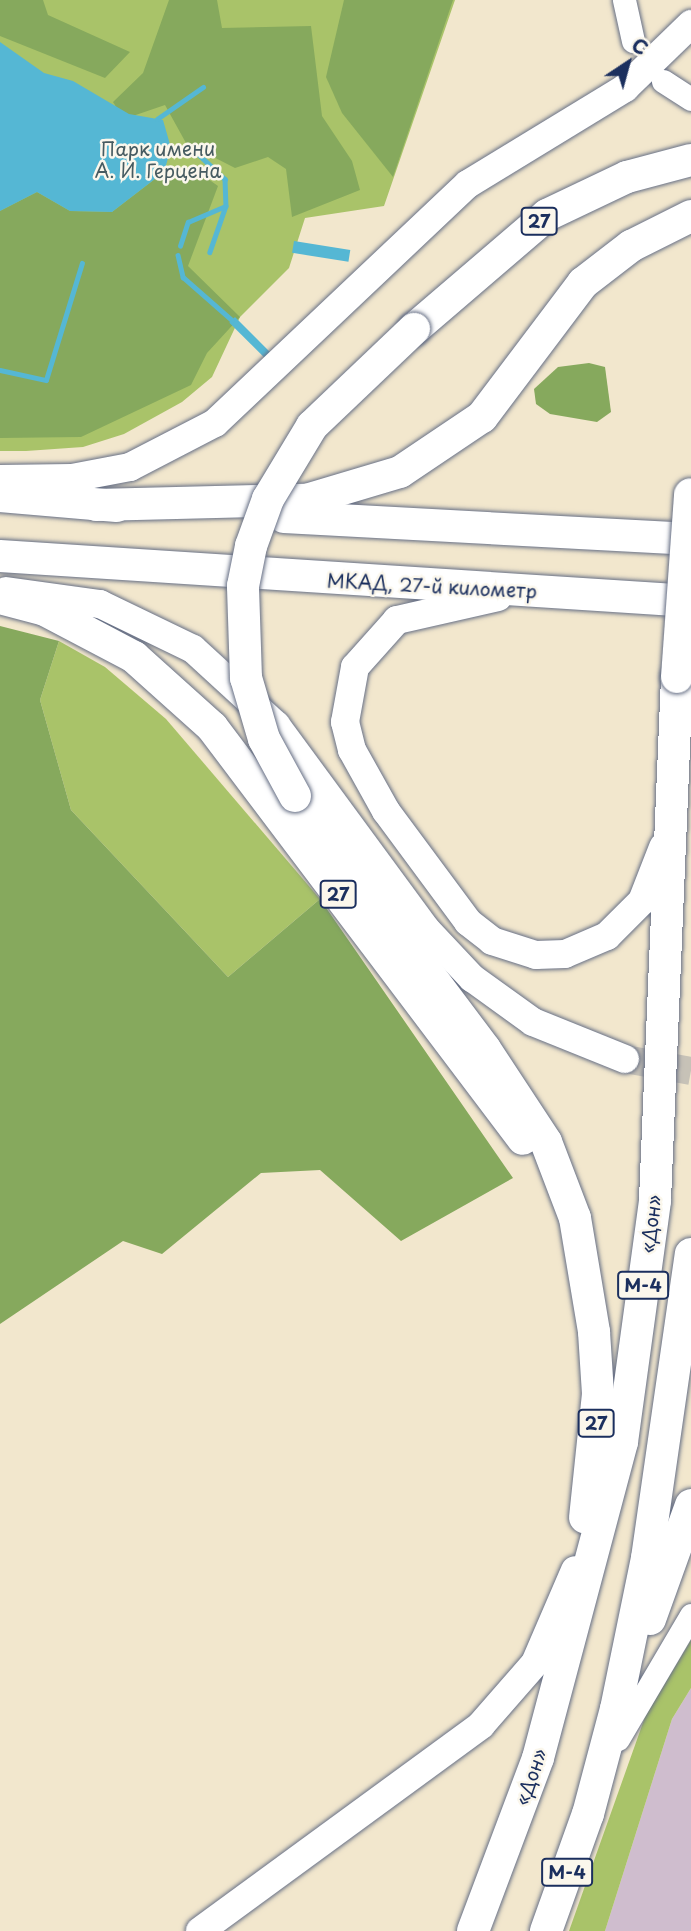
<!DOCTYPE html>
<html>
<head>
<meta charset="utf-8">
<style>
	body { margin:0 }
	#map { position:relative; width:691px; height:1931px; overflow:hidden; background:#f2e7cd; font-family:"Playpen Sans",sans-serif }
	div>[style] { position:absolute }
	.industrial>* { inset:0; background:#cfbdce }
	.green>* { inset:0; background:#a9c369 }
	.forest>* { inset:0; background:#86a95d }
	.water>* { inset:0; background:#55b7d4; transform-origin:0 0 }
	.stream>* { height:4.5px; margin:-2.25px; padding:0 2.25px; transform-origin:2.25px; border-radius:2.25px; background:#55b7d4 }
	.major-tunnel>* { height:28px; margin-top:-14px; transform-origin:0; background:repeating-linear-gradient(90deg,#c7c2b7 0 28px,transparent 0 42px) }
	.roads { filter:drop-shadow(0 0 2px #666f85) drop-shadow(0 0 2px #666f85) }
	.minor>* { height:23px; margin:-11.5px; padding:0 11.5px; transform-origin:11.5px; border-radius:11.5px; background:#fff }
	.major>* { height:28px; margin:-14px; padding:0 14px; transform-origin:14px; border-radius:14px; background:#fff }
	.highway>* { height:32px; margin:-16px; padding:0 16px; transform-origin:16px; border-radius:16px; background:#fff }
	.bridges { filter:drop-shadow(0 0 2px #666f85) drop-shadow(0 0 2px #666f85) }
	.highway-bridge>* { height:32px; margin:-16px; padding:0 16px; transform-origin:16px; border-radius:16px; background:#fff }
	span { translate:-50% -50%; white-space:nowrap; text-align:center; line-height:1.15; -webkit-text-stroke:5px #fbf7ec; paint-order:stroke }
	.shield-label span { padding:2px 5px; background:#fbf7ec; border:2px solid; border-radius:5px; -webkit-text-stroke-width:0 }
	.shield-label { font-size:18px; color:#1b2f5e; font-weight:700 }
	.park-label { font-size:19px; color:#465b61 }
	.street-label { font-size:19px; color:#1b2f5e }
	.north { position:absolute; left:593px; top:28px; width:70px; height:70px; -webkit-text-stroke:5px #fbf7ec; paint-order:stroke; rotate:36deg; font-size:19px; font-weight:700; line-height:28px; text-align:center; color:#1b2f5e }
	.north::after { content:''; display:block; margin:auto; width:24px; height:32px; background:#1b2f5e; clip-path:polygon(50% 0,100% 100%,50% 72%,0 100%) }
</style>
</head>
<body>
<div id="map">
	<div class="industrial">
		<i style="clip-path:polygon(691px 1688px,691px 1931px,605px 1931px,672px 1719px)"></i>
	</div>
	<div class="green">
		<i style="clip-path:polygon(0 0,455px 0,384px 206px,305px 218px,289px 268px,240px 317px,212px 377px,182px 402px,124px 434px,83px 447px,26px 451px,0 451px)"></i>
		<i style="clip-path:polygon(59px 641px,105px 667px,166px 719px,320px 899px,228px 977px,71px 810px,40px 700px)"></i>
		<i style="clip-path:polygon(691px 1640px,691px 1688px,672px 1719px,605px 1931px,569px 1931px,645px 1717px)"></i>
	</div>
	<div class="forest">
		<i style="clip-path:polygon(0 0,43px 0,48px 15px,130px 52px,105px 78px,0 36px)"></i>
		<i style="clip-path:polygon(169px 0,217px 0,222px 28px,311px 26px,322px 116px,352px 161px,360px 190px,292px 217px,286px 169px,268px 157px,235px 168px,186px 143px,165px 105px,124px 119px,113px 102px,143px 73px)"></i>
		<i style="clip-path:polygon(344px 0,453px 0,393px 177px,342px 113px,326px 77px)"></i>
		<i style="clip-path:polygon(194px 169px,218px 186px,188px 266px,240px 317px,207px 353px,191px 385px,81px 437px,0 438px,0 211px,37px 192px,70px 211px,112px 212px,164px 172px)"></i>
		<i style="clip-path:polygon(589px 363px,605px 367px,611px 412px,597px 422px,550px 414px,536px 404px,534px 389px,558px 367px)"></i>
		<i style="clip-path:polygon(0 626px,59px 641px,40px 700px,71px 810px,228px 977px,320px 899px,513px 1178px,401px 1241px,320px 1170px,261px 1173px,162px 1254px,123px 1241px,0 1324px)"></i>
	</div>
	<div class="water">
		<i style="clip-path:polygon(0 42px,44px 73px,73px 81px,129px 114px,163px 120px,171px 148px,164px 172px,112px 212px,70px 211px,37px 192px,0 211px)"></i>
		<i style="left:294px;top:241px;width:57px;height:12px;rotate:9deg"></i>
		<i style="left:235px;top:317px;width:55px;height:8px;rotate:45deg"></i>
	</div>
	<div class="stream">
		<i style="left:157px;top:119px;width:56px;rotate:-34.8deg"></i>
		<i style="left:165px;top:149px;width:31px;rotate:6deg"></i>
		<i style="left:196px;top:152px;width:40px;rotate:43deg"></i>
		<i style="left:225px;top:179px;width:27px;rotate:88deg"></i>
		<i style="left:226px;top:206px;width:49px;rotate:109.2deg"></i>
		<i style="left:180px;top:246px;width:25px;rotate:-72deg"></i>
		<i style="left:188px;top:222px;width:39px;rotate:-23deg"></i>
		<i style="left:178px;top:255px;width:23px;rotate:77deg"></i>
		<i style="left:183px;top:277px;width:65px;rotate:41.3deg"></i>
		<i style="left:0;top:370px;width:47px;rotate:12.3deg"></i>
		<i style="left:46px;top:380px;width:122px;rotate:-72.9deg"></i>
	</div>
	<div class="major-tunnel">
		<i style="left:625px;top:1059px;width:67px;rotate:10.3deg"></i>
	</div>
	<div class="roads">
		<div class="minor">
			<i style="left:624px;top:0;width:42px;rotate:77.6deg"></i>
			<i style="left:663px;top:81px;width:33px;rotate:33deg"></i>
			<i style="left:618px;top:1739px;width:144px;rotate:-59.5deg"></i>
		</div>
		<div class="major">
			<i style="left:0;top:479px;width:72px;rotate:-0.8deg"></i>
			<i style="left:72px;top:478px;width:59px;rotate:-10.7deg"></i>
			<i style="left:130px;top:467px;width:96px;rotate:-27.4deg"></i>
			<i style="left:215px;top:423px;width:348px;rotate:-43.4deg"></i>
			<i style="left:468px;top:184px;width:184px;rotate:-31.4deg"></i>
			<i style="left:625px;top:88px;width:92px;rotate:-44.1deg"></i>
			<i style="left:6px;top:591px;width:95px;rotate:7.9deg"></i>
			<i style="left:100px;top:604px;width:103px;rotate:25.8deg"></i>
			<i style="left:193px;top:649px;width:113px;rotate:42.5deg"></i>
			<i style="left:276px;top:725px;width:252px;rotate:53.7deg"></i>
			<i style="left:425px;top:928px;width:69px;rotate:46.8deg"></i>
			<i style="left:472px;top:978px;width:75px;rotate:35.8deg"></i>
			<i style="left:533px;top:1022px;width:99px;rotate:21.9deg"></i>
			<i style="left:498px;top:597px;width:104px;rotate:167.2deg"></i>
			<i style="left:397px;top:620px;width:63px;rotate:131.8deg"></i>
			<i style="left:355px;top:667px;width:56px;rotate:100.3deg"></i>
			<i style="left:345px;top:722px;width:29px;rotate:76deg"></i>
			<i style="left:352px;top:750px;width:70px;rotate:60.9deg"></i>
			<i style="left:386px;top:811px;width:138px;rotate:53.5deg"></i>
			<i style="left:468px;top:922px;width:31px;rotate:38deg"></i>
			<i style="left:492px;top:941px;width:46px;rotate:17.7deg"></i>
			<i style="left:536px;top:955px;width:29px;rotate:-2deg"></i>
			<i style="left:565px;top:954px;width:46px;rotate:-23.2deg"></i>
			<i style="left:607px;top:936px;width:49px;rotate:-45deg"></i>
			<i style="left:642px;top:901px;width:58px;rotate:-68.7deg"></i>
			<i style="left:200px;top:1931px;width:348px;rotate:-36.2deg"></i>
			<i style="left:481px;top:1725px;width:82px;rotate:-48.9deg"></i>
			<i style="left:535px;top:1663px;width:101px;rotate:-66.7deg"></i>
		</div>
		<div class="highway">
			<i style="left:414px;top:329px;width:175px;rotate:-40.6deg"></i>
			<i style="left:547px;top:215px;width:89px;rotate:-25.4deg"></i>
			<i style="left:627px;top:177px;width:66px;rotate:-14.9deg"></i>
			<i style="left:0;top:496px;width:117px;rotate:4.9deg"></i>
			<i style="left:96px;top:505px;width:210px;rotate:-1.4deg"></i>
			<i style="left:306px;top:500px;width:98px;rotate:-16.6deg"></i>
			<i style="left:400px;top:472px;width:99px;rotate:-33.9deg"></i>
			<i style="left:482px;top:417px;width:168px;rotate:-53deg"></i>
			<i style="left:583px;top:283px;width:61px;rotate:-37.6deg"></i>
			<i style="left:631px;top:246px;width:67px;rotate:-26.6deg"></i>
			<i style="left:284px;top:517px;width:408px;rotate:3.1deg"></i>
			<i style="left:0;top:556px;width:692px;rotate:3.73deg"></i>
			<i style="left:0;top:598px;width:47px;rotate:14.9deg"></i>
			<i style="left:45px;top:610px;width:101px;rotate:27.8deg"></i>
			<i style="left:134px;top:657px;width:105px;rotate:41.9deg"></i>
			<i style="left:212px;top:727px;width:516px;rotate:52.95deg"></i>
			<i style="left:295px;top:796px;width:316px;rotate:53.1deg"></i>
			<i style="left:485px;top:1049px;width:111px;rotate:56.7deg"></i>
			<i style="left:546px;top:1142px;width:81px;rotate:69.1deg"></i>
			<i style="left:575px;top:1218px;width:116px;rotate:80.5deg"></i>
			<i style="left:594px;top:1332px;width:62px;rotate:86.3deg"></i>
			<i style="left:598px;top:1394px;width:124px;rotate:96deg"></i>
			<i style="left:650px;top:1619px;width:121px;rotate:-70.2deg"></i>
			<i style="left:473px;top:1931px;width:185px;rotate:-69.4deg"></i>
			<i style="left:538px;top:1758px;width:327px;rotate:-75.1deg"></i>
			<i style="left:622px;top:1442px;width:244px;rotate:-82.2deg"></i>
			<i style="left:655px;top:1200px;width:523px;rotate:-87.59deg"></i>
			<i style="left:546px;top:1931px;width:124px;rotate:-70.3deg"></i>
			<i style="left:588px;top:1814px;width:109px;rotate:-75.1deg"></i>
			<i style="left:616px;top:1709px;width:154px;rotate:-78.4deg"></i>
			<i style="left:647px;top:1558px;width:307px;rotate:-81.8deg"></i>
		</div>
	</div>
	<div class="bridges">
		<div class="highway-bridge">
			<i style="left:677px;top:677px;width:183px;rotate:-85.9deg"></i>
			<i style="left:295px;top:796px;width:65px;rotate:-118.5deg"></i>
			<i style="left:264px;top:739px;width:64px;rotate:-106.4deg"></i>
			<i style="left:246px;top:678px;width:92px;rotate:-91.9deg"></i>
			<i style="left:243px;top:586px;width:41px;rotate:-78.7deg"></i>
			<i style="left:251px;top:546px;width:50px;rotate:-70.1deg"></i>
			<i style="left:268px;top:499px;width:85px;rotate:-58.9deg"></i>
			<i style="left:312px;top:426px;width:141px;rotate:-43.6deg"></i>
		</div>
	</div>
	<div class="shield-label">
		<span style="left:539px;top:221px">27</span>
		<span style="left:338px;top:894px">27</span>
		<span style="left:643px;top:1285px">М-4</span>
		<span style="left:596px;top:1423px">27</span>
		<span style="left:567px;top:1872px">М-4</span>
	</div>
	<div class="park-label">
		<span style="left:158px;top:160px">Парк имени<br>А. И. Герцена</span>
	</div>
	<div class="street-label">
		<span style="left:432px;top:586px;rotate:3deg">МКАД, 27-й километр</span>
		<span style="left:651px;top:1224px;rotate:-83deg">«Дон»</span>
		<span style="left:531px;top:1777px;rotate:-71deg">«Дон»</span>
	</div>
	<div class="north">С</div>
</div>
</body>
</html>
